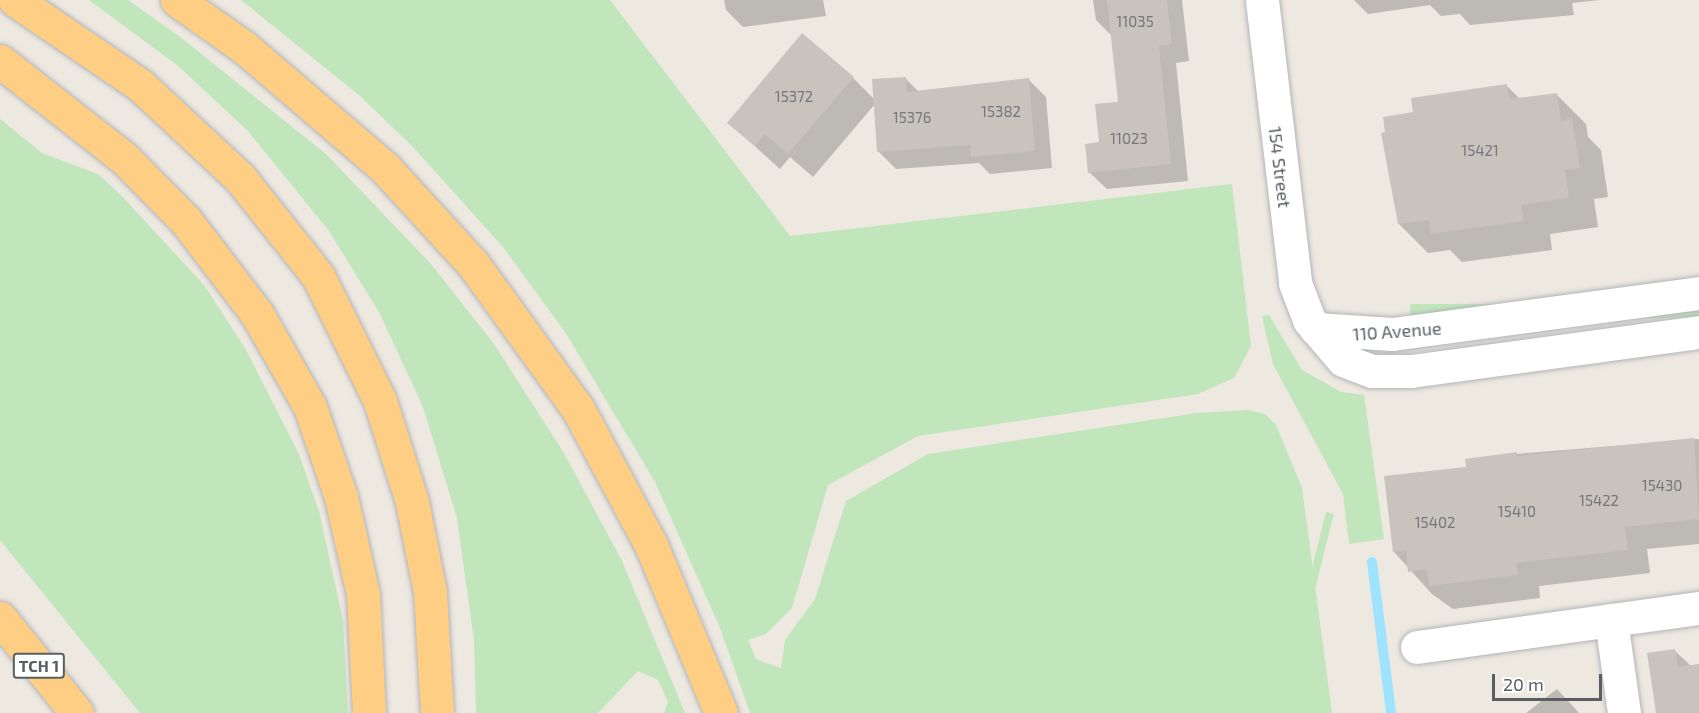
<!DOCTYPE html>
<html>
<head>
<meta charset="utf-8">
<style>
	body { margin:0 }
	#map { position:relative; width:1699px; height:713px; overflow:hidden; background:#ede8e0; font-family:"Exo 2",sans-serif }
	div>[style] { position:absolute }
	.green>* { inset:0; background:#c1e6bb; transform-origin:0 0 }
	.shadow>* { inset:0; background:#0003 }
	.stream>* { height:10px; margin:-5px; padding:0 5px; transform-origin:5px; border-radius:5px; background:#9ee3ff }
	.building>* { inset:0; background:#c8c3bd }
	.roads { filter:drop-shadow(0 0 2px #b1b5b9) drop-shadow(0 0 2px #b1b5b9) }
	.minor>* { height:33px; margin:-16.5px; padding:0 16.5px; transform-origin:16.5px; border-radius:16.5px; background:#fff }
	.highway>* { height:33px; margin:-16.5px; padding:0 16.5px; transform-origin:16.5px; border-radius:16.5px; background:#ffce85 }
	span { translate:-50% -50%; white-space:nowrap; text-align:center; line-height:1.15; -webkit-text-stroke:6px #fff; paint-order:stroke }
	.number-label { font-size:15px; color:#757779 }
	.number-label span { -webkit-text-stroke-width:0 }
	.shield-label span { padding:2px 4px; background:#fff; border:2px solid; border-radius:4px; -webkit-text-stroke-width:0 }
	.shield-label { font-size:16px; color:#595e62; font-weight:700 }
	.street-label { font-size:18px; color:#595e62 }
	.scale { position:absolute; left:1492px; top:674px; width:110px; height:27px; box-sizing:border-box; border:3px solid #595e62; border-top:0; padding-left:8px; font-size:18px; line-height:21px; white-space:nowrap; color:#595e62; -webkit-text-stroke:4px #fff; paint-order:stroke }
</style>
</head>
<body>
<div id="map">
	<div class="green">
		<i style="clip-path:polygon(89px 0,128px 0,179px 36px,326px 154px,431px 264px,494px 344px,564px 453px,622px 561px,685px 713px,664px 713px,668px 702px,658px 680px,638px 671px,598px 713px,476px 713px,474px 641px,457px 518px,423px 407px,379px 312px,329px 231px,248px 131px,177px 65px)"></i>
		<i style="clip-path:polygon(241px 0,610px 0,790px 236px,1232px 184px,1251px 346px,1234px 378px,1198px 394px,918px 436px,828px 485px,792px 608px,766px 634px,748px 640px,756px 659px,781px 668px,785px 640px,815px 599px,846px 501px,928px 454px,1197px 413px,1248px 410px,1265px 414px,1276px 425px,1302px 488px,1332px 713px,750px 713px,720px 628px,655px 482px,567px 335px,503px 247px,413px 147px,360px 96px)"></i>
		<i style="clip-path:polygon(0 119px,42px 153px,98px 174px,120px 194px,204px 285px,245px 348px,298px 452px,319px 511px,343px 620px,348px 713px,140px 713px,0 540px)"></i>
		<i style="left:1699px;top:304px;width:14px;height:289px;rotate:90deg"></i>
		<i style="clip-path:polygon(1269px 315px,1302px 370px,1341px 392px,1364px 395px,1384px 539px,1349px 544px,1343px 494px,1273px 364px,1262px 316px)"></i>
		<i style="left:1326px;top:512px;width:8px;height:191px;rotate:14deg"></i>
	</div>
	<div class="shadow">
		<i style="clip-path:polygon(724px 0,823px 0,826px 16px,743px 27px,726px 10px)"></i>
		<i style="clip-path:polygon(1093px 0,1182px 0,1189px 61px,1176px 63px,1188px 181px,1107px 189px,1089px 172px,1120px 103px,1113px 37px,1096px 20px)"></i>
		<i style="clip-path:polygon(1354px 0,1600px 0,1572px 3px,1574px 15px,1470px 25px,1460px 14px,1441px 16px,1430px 5px,1368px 14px)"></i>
		<i style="clip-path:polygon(853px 78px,875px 100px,905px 78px,919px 92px,1028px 79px,1046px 97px,1052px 168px,990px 174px,979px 163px,896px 169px,879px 152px,875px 104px,813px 177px,790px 157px,780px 169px,729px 123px)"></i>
		<i style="clip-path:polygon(1507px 86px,1520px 99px,1556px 94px,1586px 124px,1588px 137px,1601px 150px,1608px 197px,1594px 199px,1598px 227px,1550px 234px,1552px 250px,1462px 262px,1450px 250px,1428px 253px,1399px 224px,1415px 114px)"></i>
		<i style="clip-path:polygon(1699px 439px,1699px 544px,1647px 549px,1650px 573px,1539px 586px,1540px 598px,1453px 609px,1432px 594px,1394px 552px,1468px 468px,1516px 454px)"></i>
		<i style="clip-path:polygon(1675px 651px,1691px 666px,1699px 665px,1699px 713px,1657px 713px)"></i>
		<i style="clip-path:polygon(1557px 689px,1579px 713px,1526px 713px)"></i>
	</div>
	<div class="stream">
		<i style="left:1372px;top:562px;width:152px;rotate:82.8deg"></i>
	</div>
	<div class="building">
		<i style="clip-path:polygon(1107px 0,1167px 0,1172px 44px,1159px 46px,1171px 164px,1088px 173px,1085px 144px,1099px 142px,1095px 104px,1118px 102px)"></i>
		<i style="clip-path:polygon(802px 33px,854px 77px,788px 154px,765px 134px,755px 146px,727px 123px)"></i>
		<i style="clip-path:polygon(906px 77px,907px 92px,1029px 78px,1035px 151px,971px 157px,970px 145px,877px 152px,872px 79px)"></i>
		<i style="clip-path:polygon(1507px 84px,1509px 99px,1557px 93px,1561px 121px,1572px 119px,1580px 168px,1565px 170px,1569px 198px,1521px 205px,1524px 221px,1431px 234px,1429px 220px,1398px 224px,1381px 133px,1385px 132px,1383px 117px,1413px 112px,1411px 98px)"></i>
		<i style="clip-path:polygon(1694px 438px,1699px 519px,1625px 527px,1628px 550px,1516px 563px,1518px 575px,1429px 586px,1427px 569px,1408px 572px,1406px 551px,1393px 552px,1384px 476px,1466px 467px,1465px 459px,1517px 452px,1517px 456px)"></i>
		<i style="clip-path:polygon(1675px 649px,1678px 667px,1699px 664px,1699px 713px,1656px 713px,1647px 653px)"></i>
	</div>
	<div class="roads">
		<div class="minor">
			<i style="left:1262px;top:0;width:285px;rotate:83.3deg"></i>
			<i style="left:1295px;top:283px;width:40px;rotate:69deg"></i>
			<i style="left:1309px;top:320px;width:52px;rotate:49.6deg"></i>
			<i style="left:1343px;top:360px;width:31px;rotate:21deg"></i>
			<i style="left:1372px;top:371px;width:39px"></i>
			<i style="left:1411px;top:371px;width:291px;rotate:-7.7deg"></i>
			<i style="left:1316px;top:329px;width:76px;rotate:3.8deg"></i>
			<i style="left:1392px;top:334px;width:310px;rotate:-7.6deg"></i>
			<i style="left:1611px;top:620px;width:94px;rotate:82deg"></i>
			<i style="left:1417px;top:647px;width:285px;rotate:-7.9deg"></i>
		</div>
		<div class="highway">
			<i style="left:15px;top:0;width:151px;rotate:34.2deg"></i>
			<i style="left:140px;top:85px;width:137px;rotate:42.9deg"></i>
			<i style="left:240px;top:178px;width:125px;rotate:51.5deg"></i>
			<i style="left:318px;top:276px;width:140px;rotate:63.6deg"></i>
			<i style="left:380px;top:401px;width:106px;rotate:72.4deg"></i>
			<i style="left:412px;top:502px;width:92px;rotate:78.7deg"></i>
			<i style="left:430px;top:592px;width:121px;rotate:86.7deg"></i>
			<i style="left:177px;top:0;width:83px;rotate:35.2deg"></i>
			<i style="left:245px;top:48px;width:186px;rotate:40.6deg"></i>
			<i style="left:386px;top:169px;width:129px;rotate:47.5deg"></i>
			<i style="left:473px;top:264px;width:179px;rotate:54.1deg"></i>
			<i style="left:578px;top:409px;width:154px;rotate:61.8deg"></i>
			<i style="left:651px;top:545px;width:182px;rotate:67.4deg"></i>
			<i style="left:0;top:61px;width:159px;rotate:38.1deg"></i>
			<i style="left:125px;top:159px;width:87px;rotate:45.5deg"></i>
			<i style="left:186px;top:221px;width:117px;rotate:52.6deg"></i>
			<i style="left:257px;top:314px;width:107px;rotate:60.3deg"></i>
			<i style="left:310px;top:407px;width:95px;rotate:71deg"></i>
			<i style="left:341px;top:497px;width:99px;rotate:77.2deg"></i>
			<i style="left:363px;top:594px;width:119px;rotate:87.1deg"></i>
			<i style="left:0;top:618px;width:122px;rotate:51deg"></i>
		</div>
	</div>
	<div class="number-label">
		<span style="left:1135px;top:22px">11035</span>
		<span style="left:794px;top:97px">15372</span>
		<span style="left:1001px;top:112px">15382</span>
		<span style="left:912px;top:118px">15376</span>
		<span style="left:1129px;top:139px">11023</span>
		<span style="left:1480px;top:151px">15421</span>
		<span style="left:1662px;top:486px">15430</span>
		<span style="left:1599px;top:501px">15422</span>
		<span style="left:1517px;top:512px">15410</span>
		<span style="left:1435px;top:523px">15402</span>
	</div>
	<div class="shield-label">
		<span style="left:39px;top:666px">TCH 1</span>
	</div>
	<div class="street-label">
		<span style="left:1280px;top:167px;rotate:83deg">154 Street</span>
		<span style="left:1397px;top:331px;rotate:-4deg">110 Avenue</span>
	</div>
	<div class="scale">20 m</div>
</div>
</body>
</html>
